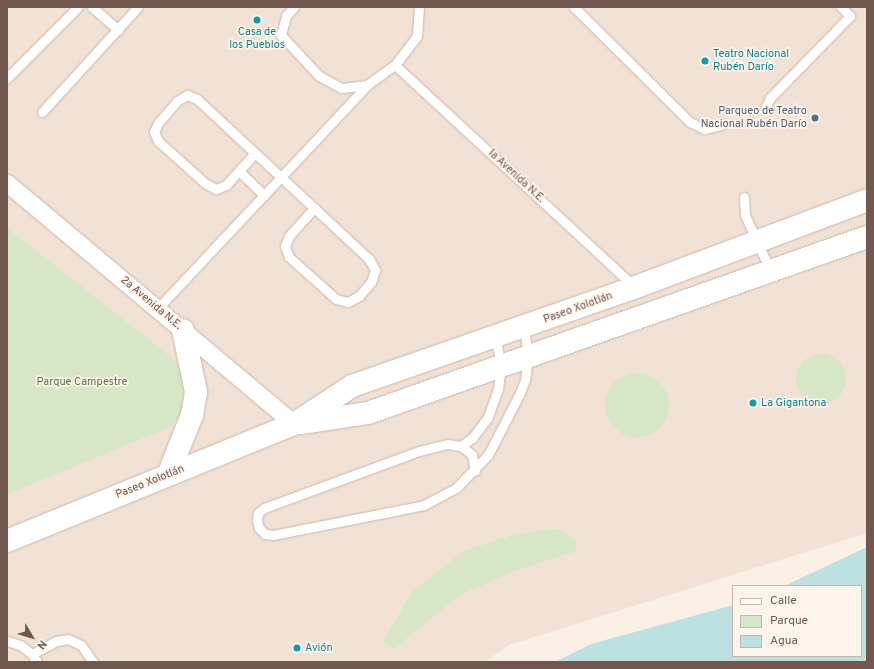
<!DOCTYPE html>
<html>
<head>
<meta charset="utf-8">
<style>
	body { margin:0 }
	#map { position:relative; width:874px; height:669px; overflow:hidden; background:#faf0e6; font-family:Overpass,sans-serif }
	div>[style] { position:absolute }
	.residential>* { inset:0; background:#f1e2d5 }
	.green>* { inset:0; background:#d6e6c6 }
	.round { border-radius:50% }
	.water>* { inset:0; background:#bde0e1 }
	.roads { filter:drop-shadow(0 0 1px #cbb8ae) drop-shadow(0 0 1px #cbb8ae) }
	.lane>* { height:9px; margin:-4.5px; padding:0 4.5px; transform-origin:4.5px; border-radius:4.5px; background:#fff }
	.street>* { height:17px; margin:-8.5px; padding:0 8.5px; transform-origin:8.5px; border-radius:8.5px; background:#fff }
	.secondary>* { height:22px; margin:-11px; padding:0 11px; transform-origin:11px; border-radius:11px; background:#fff }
	.dots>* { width:11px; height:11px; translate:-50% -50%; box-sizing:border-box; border:2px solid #fdf5ec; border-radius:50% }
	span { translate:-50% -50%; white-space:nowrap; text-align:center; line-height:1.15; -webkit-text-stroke:3.5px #fdf5ec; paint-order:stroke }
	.culture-label { font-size:11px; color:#0d838f }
	.left { translate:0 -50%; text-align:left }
	.service-label { font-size:11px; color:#4e5e75 }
	.right { translate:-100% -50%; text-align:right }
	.street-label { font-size:11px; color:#71574e }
	.park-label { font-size:11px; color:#597547 }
	.frame { position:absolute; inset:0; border:8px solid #71574e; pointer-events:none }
	.legend { position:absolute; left:732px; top:585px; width:130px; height:72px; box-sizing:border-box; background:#fdf5ec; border:1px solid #c5b6ad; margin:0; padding:5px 7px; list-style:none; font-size:12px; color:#71574e }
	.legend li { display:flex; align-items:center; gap:8px; height:20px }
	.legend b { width:20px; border:1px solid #c5b6ad }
	.north { position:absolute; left:12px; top:617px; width:40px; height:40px; -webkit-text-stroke:3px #fdf5ec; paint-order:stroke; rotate:128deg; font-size:11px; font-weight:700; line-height:16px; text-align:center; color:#71574e }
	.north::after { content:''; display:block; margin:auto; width:14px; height:18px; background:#71574e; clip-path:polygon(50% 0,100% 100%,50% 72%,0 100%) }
</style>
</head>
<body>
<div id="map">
	<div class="residential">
		<i style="clip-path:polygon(7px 7px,867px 7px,867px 533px,509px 645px,485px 662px,7px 662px)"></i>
	</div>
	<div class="green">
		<i style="clip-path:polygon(7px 228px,170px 356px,186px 375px,189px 394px,182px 414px,168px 428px,7px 494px)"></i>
		<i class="round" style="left:796px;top:354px;width:50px;height:50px"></i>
		<i class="round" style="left:605px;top:373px;width:64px;height:64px"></i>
		<i style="clip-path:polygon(558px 529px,576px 541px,576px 551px,509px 573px,458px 596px,394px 649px,383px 641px,413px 591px,464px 551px,516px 534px)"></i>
	</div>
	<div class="water">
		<i style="clip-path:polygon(867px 547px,867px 662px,555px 662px,591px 644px,733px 605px,733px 656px,861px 656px,861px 586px,784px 586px)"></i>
	</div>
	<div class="roads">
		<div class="lane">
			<i style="left:92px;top:7px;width:35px;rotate:41deg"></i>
			<i style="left:294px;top:7px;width:12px;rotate:132deg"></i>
			<i style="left:286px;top:16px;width:20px;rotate:105deg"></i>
			<i style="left:281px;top:35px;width:56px;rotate:47.2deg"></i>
			<i style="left:319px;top:76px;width:26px;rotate:28deg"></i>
			<i style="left:342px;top:88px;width:25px;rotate:-7deg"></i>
			<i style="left:367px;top:85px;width:34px;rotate:-36deg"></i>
			<i style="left:395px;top:65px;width:36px;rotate:-53deg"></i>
			<i style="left:417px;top:36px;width:29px;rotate:-86deg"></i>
			<i style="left:574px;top:7px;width:163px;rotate:44.8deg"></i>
			<i style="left:690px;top:122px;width:16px;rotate:27deg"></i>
			<i style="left:704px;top:129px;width:17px;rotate:-13deg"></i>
			<i style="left:395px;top:65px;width:327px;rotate:42.8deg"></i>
			<i style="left:7px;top:78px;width:100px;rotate:-45deg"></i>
			<i style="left:766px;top:106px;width:9px;rotate:-63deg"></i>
			<i style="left:770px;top:98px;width:115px;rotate:-45.7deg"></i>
			<i style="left:850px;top:16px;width:13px;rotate:-135deg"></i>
			<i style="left:42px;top:112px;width:142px;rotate:-47.6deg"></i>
			<i style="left:255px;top:153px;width:43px;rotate:132.2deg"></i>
			<i style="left:226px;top:185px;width:11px;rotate:158deg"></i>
			<i style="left:216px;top:189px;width:11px;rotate:-153deg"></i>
			<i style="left:206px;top:184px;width:64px;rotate:-138.1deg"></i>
			<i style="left:158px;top:141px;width:10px;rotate:-114deg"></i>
			<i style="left:154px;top:132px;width:10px;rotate:-66deg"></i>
			<i style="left:158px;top:123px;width:29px;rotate:-49deg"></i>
			<i style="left:177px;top:101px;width:12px;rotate:-31deg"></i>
			<i style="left:187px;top:95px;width:11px;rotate:22deg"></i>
			<i style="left:197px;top:99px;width:79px;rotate:43deg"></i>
			<i style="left:255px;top:153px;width:156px;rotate:42.9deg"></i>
			<i style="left:369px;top:259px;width:13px;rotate:61deg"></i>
			<i style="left:375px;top:270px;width:13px;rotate:108deg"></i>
			<i style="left:371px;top:282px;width:18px;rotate:131deg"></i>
			<i style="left:359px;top:296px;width:13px;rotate:151deg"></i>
			<i style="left:348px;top:302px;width:12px;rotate:-166deg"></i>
			<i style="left:336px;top:299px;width:63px;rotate:-138.2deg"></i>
			<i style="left:289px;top:257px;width:12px;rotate:-110deg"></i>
			<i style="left:285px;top:246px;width:11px;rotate:-68deg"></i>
			<i style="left:289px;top:236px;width:38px;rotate:-48deg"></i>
			<i style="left:239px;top:171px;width:35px;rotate:44deg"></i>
			<i style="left:744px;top:197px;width:18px;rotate:87deg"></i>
			<i style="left:745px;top:215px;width:60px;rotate:65.6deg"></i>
			<i style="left:157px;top:309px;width:307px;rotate:-46.8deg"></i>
			<i style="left:495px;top:337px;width:29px;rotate:78deg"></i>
			<i style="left:501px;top:365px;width:24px;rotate:97deg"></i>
			<i style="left:498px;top:389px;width:30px;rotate:110deg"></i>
			<i style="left:488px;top:417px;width:26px;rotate:127deg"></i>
			<i style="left:472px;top:438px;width:14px;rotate:144deg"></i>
			<i style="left:461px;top:446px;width:14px;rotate:-172deg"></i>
			<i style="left:447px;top:444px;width:29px;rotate:166deg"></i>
			<i style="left:419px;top:451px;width:165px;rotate:159.8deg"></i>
			<i style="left:264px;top:508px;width:8px;rotate:140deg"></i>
			<i style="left:258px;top:513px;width:7px;rotate:98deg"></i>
			<i style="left:257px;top:520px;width:8px;rotate:76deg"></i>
			<i style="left:259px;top:528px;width:8px;rotate:45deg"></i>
			<i style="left:265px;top:534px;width:8px;rotate:7deg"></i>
			<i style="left:273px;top:535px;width:154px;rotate:-11.2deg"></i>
			<i style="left:424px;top:505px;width:36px;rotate:-28deg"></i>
			<i style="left:456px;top:488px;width:46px;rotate:-45.9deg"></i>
			<i style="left:488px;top:455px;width:68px;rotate:-62.7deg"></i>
			<i style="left:519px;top:395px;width:16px;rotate:-68deg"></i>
			<i style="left:525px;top:380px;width:24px;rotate:-83deg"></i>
			<i style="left:528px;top:356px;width:28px;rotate:-98deg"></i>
			<i style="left:461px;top:446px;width:14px;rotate:39deg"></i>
			<i style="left:472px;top:455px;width:16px;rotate:79deg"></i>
			<i style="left:7px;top:641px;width:14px;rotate:17deg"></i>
			<i style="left:20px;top:645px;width:15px;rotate:37deg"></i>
			<i style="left:32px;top:654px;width:9px;rotate:58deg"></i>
			<i style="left:32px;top:654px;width:27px;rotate:-28deg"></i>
			<i style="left:56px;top:641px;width:12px;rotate:-9deg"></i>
			<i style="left:68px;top:639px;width:14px;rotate:25deg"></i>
			<i style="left:81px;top:645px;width:21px;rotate:55deg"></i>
		</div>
		<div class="street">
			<i style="left:7px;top:183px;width:375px;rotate:40deg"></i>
		</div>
		<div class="secondary">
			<i style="left:301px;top:423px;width:68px;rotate:-8.5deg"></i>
			<i style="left:368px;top:413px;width:529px;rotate:-19.43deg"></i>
			<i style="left:168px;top:475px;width:65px;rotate:-68.2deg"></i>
			<i style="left:192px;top:415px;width:23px;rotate:-80deg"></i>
			<i style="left:196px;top:392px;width:63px;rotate:-101.8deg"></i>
			<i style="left:7px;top:541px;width:310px;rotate:-22.2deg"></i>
			<i style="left:294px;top:424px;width:69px;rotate:-33.2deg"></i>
			<i style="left:352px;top:386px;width:301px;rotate:-19.2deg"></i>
			<i style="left:636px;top:287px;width:247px;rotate:-20.6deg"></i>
		</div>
	</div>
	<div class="dots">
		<i style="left:257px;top:20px;background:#0f9aa8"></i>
		<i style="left:705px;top:61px;background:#0f9aa8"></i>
		<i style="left:815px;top:118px;background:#5c6f8a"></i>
		<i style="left:753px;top:403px;background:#0f9aa8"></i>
		<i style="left:297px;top:648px;background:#0f9aa8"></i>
	</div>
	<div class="culture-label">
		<span style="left:257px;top:39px">Casa de<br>los Pueblos</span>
		<span class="left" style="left:713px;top:61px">Teatro Nacional<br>Rubén Darío</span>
		<span class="left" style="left:761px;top:403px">La Gigantona</span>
		<span class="left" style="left:305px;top:648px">Avión</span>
	</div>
	<div class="service-label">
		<span class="right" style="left:807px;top:118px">Parqueo de Teatro<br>Nacional Rubén Darío</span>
	</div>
	<div class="street-label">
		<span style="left:516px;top:176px;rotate:43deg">1a Avenida N.E.</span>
		<span style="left:151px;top:303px;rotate:40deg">2a Avenida N.E.</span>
		<span style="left:578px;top:308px;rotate:-20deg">Paseo Xolotlán</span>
		<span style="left:150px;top:482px;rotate:-22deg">Paseo Xolotlán</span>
	</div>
	<div class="park-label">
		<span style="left:82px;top:382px">Parque Campestre</span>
	</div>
	<div class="frame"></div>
	<ul class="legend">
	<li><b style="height:5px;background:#fff"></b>Calle</li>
	<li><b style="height:11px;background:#d6e6c6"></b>Parque</li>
	<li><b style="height:11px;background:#bde0e1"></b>Agua</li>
	</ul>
	<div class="north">N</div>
</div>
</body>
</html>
